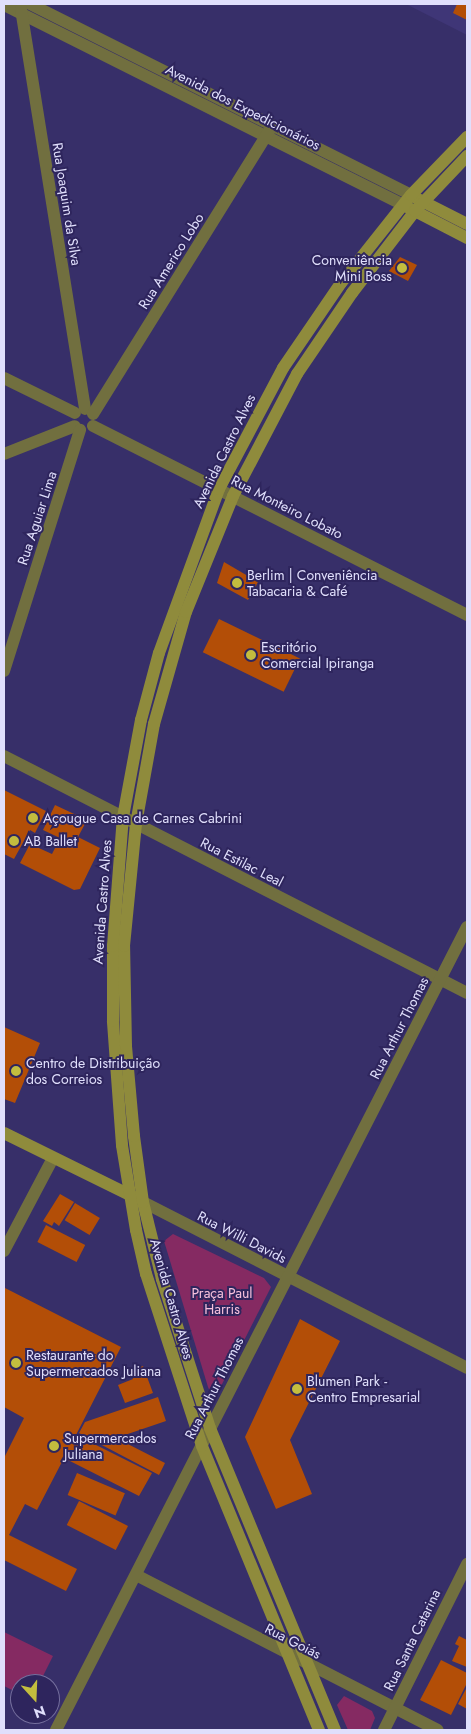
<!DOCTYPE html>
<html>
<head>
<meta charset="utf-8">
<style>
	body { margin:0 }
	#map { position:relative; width:471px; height:1734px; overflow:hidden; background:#372f69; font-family:Jost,sans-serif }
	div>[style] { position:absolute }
	.built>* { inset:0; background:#3f3677 }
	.green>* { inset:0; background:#852a62 }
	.building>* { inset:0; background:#b34e07; transform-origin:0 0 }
	.street>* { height:12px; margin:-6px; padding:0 6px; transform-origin:6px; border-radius:6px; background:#716f3f }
	.secondary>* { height:12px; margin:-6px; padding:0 6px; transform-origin:6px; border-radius:6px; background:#8f8b3c }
	.dots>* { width:14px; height:14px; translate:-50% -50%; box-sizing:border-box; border:2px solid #2e255d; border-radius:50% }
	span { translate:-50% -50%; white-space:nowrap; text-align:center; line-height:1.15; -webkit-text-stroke:4px #2e255d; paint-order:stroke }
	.street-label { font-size:14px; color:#e0dffc }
	.poi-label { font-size:14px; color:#e0dffc }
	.right { translate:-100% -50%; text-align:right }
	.left { translate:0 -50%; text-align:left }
	.park-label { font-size:14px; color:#f7c0dc }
	.frame { position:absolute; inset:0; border:5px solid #e0dffc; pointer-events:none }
	.north { position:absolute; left:10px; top:1674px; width:50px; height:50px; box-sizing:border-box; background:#2e255d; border:1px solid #756f9d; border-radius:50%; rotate:160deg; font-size:14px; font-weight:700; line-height:20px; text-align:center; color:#e0dffc }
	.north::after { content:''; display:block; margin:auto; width:18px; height:22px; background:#c3bd3e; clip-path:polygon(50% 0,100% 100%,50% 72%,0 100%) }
</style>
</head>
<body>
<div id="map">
	<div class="built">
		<i style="clip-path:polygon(406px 4px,467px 4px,467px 35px)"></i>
	</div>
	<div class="green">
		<i style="clip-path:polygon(173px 1234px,264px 1278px,271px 1287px,217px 1394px,211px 1394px,208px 1387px,164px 1241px)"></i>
		<i style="clip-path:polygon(4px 1632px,53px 1656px,39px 1684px,20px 1684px,20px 1694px,4px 1686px)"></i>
		<i style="clip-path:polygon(344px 1696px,372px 1711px,375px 1718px,370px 1730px,348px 1730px,337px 1705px)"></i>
	</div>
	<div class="building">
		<i style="clip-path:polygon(457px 4px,467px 4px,467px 20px,453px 13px)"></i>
		<i style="clip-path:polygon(400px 257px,417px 265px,408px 281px,389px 271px)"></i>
		<i style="clip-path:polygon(224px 562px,258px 582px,248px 600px,217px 583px)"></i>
		<i style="left:219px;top:619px;width:90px;height:37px;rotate:26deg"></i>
		<i style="clip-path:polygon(4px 790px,46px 811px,35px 833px,30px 830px,14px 859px,4px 854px)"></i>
		<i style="clip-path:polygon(55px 805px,87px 820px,78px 837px,100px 848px,80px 889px,74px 890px,20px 863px,30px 844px,52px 854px,60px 838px,43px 830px)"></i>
		<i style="clip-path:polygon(4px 1027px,40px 1043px,15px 1103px,4px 1099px)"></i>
		<i style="clip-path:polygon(60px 1194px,74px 1202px,59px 1226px,54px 1222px,52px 1226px,43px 1221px)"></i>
		<i style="left:75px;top:1203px;width:29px;height:20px;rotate:31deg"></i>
		<i style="left:46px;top:1225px;width:44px;height:19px;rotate:27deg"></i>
		<i style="clip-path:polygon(5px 1288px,121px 1347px,76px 1435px,152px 1473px,139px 1496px,64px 1458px,37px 1510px,25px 1504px,9px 1535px,77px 1569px,66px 1591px,4px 1560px,4px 1458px,24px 1418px,4px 1407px)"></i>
		<i style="clip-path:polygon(300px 1319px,340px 1341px,290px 1440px,312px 1494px,276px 1509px,245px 1437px)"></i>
		<i style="clip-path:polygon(143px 1366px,153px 1393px,125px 1403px,118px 1385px,133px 1379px,130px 1371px)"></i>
		<i style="clip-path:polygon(158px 1397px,166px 1421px,116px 1438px,165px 1463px,159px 1475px,79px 1433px,85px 1422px)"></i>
		<i style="left:77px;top:1473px;width:52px;height:24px;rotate:23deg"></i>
		<i style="left:79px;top:1501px;width:55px;height:27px;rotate:27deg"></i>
		<i style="clip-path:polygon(459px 1636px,467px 1640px,467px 1667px,452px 1661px,459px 1646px,455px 1644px)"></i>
		<i style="clip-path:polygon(441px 1660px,467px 1673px,467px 1683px,451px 1715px,420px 1700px)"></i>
		<i style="clip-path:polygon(467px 1687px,467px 1709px,458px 1704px)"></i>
	</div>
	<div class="street">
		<i style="left:30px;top:4px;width:426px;rotate:26.6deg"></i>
		<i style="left:4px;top:5px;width:446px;rotate:26.6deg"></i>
		<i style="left:21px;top:9px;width:405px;rotate:80.9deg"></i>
		<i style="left:4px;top:378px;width:79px;rotate:26.2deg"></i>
		<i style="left:93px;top:414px;width:337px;rotate:-58.1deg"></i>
		<i style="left:93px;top:426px;width:419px;rotate:26.8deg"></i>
		<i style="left:4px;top:454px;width:76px;rotate:-21.5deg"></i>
		<i style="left:4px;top:671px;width:253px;rotate:-72.5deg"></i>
		<i style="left:4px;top:756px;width:520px;rotate:27.11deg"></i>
		<i style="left:143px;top:1202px;width:364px;rotate:27.1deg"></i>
		<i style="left:4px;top:1251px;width:105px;rotate:-62.2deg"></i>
		<i style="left:136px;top:1575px;width:339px;rotate:27.2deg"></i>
		<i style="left:56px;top:1730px;width:902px;rotate:-62.9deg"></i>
		<i style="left:384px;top:1730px;width:186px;rotate:-63.4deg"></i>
	</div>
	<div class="secondary">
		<i style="left:416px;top:198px;width:57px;rotate:27deg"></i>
		<i style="left:407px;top:207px;width:68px;rotate:27.3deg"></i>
		<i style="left:4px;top:1133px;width:145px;rotate:26.2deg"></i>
		<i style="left:319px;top:1730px;width:307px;rotate:-112.4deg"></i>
		<i style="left:202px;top:1446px;width:181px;rotate:-108deg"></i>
		<i style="left:146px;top:1274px;width:45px;rotate:-102.8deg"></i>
		<i style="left:136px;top:1230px;width:86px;rotate:-99.4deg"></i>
		<i style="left:122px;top:1145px;width:124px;rotate:-94.2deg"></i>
		<i style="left:113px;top:1021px;width:75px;rotate:-90deg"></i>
		<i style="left:113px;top:946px;width:129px;rotate:-85.6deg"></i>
		<i style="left:123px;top:817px;width:99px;rotate:-79.5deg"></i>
		<i style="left:141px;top:720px;width:69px;rotate:-75deg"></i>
		<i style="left:159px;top:653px;width:175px;rotate:-69.9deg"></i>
		<i style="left:219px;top:489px;width:137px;rotate:-62.1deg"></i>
		<i style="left:283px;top:368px;width:103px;rotate:-55.7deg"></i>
		<i style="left:341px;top:283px;width:112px;rotate:-51.5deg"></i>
		<i style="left:411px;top:195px;width:81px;rotate:-46deg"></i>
		<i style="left:335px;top:1730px;width:327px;rotate:-112.5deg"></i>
		<i style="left:210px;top:1428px;width:157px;rotate:-107.9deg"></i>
		<i style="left:162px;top:1279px;width:79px;rotate:-103.9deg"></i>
		<i style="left:143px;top:1202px;width:67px;rotate:-97.8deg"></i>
		<i style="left:134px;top:1136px;width:90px;rotate:-95.1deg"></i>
		<i style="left:126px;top:1046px;width:100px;rotate:-91.1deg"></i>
		<i style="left:124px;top:946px;width:123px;rotate:-84.4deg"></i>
		<i style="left:136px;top:824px;width:102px;rotate:-79.8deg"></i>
		<i style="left:154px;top:724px;width:116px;rotate:-74.1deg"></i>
		<i style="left:186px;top:612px;width:125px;rotate:-67.9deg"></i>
		<i style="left:233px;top:496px;width:138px;rotate:-62.3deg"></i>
		<i style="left:297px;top:374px;width:98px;rotate:-55.8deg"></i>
		<i style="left:352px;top:293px;width:103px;rotate:-52.5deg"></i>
		<i style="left:415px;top:211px;width:76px;rotate:-46.6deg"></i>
	</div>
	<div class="dots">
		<i style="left:402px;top:268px;background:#c3bd3e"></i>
		<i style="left:237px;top:583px;background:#c3bd3e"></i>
		<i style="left:251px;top:655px;background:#c3bd3e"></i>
		<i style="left:33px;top:818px;background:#c3bd3e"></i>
		<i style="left:14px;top:841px;background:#c3bd3e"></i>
		<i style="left:16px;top:1071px;background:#c3bd3e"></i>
		<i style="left:16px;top:1363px;background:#c3bd3e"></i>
		<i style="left:297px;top:1389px;background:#c3bd3e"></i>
		<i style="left:54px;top:1446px;background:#c3bd3e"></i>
	</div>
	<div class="street-label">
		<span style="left:243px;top:107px;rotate:27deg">Avenida dos Expedicionários</span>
		<span style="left:67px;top:204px;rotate:81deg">Rua Joaquim da Silva</span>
		<span style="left:171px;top:261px;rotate:-58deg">Rua Americo Lobo</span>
		<span style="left:224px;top:451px;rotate:-64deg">Avenida Castro Alves</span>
		<span style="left:287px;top:507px;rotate:27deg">Rua Monteiro Lobato</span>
		<span style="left:37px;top:518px;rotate:-72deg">Rua Aguiar Lima</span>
		<span style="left:242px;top:862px;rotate:27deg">Rua Estilac Leal</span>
		<span style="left:102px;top:902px;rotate:-86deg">Avenida Castro Alves</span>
		<span style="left:399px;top:1028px;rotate:-63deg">Rua Arthur Thomas</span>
		<span style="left:242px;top:1237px;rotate:27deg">Rua Willi Davids</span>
		<span style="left:172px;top:1299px;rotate:74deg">Avenida Castro Alves</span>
		<span style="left:214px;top:1388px;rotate:-63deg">Rua Arthur Thomas</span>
		<span style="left:412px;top:1640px;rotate:-64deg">Rua Santa Catarina</span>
		<span style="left:293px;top:1641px;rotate:27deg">Rua Goiás</span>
	</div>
	<div class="poi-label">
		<span class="right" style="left:392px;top:268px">Conveniência<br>Mini Boss</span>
		<span class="left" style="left:247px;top:583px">Berlim | Conveniência<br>Tabacaria &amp; Café</span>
		<span class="left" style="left:261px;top:655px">Escritório<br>Comercial Ipiranga</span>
		<span class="left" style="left:43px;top:818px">Açougue Casa de Carnes Cabrini</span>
		<span class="left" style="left:24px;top:841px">AB Ballet</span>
		<span class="left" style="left:26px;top:1071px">Centro de Distribuição<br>dos Correios</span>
		<span class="left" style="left:26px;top:1363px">Restaurante do<br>Supermercados Juliana</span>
		<span class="left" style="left:307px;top:1389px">Blumen Park -<br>Centro Empresarial</span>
		<span class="left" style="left:64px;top:1446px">Supermercados<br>Juliana</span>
	</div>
	<div class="park-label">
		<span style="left:222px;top:1301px">Praça Paul<br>Harris</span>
	</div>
	<div class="frame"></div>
	<div class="north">N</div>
</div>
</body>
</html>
